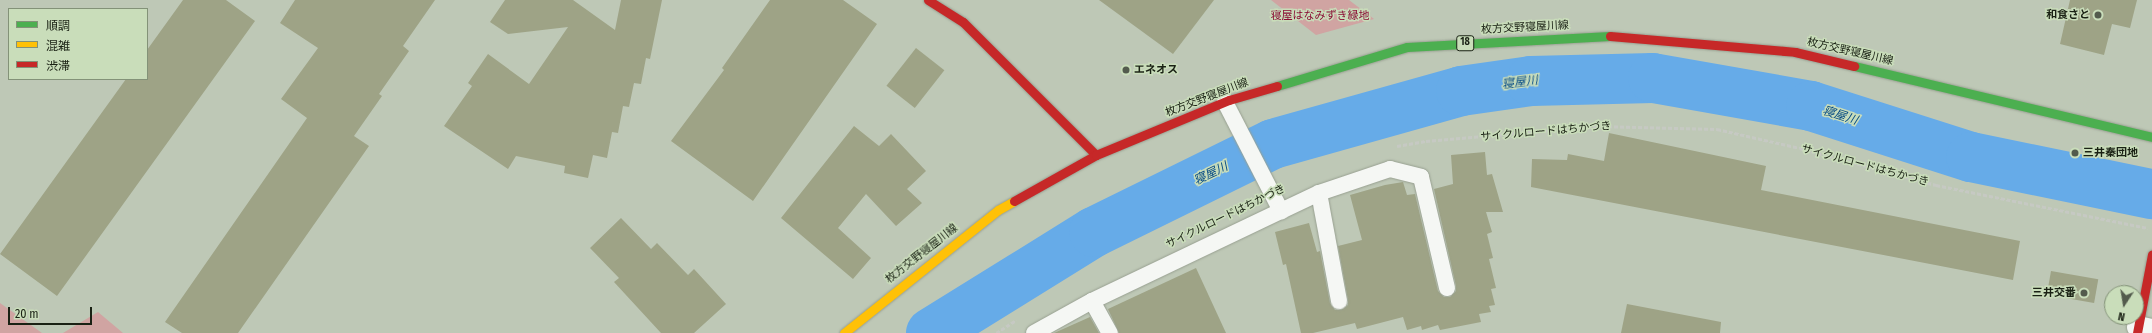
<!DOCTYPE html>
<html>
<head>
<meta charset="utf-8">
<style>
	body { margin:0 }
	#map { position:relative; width:2152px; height:333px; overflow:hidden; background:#bec8b6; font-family:"Fira Sans Condensed","Noto Sans JP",sans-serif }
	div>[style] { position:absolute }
	.green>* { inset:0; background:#d0a4a2 }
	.river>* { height:50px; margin:-25px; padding:0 25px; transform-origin:25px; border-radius:25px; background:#66abe8 }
	.building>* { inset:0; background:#9ea386; transform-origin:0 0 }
	.path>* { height:2.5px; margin-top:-1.25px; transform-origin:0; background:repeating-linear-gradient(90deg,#c6c9c3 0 4px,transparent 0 6px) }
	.roads { filter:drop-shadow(0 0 1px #98a091) drop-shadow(0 0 1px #98a091) }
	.lane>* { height:16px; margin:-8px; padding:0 8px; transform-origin:8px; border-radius:8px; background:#f5f7f4 }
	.street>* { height:22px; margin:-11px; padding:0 11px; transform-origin:11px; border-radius:11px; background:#f5f7f4 }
	.fast>* { height:9px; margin:-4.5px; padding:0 4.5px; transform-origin:4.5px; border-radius:4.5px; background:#4caf50 }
	.slow>* { height:9px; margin:-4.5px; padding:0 4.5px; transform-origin:4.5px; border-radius:4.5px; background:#ffc107 }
	.jam>* { height:9px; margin:-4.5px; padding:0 4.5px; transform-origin:4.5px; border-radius:4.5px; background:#c62828 }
	.dots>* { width:11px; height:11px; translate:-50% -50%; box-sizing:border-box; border:2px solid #c9ddba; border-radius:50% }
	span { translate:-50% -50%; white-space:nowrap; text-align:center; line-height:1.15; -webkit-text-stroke:3px #c9ddba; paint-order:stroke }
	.shield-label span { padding:1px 3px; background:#c9ddba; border:1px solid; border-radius:3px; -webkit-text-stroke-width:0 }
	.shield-label { font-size:10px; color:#1a2114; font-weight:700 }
	.poi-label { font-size:11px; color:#1a2114; font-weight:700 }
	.right { translate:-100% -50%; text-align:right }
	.left { translate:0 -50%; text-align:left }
	.park-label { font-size:11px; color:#8a0b33 }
	.street-label { font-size:11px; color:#1a2114 }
	.water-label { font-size:12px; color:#024884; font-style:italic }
	.legend { position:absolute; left:8px; top:8px; width:140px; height:72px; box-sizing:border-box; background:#c9ddba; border:1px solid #839278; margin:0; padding:5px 7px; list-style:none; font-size:12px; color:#1a2114 }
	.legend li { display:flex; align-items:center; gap:8px; height:20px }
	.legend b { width:20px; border:1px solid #839278 }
	.north { position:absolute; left:2104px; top:285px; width:40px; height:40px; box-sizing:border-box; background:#c9ddba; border:1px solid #839278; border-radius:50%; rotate:192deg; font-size:11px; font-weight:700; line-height:16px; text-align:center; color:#1a2114 }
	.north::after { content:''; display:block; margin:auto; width:14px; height:18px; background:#535b4d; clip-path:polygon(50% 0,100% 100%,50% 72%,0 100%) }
	.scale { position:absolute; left:8px; top:307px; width:84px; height:18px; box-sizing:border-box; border:2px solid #1a2114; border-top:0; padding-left:5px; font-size:12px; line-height:14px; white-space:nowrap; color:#1a2114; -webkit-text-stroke:3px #c9ddba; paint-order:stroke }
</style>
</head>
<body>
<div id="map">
	<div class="green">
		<i style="clip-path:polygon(1271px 0,1349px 0,1374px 19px,1316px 35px)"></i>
		<i style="clip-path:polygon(0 303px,42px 333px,0 333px)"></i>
		<i style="clip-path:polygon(98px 312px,123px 333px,63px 333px)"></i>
	</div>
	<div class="river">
		<i style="left:931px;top:333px;width:192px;rotate:-31.8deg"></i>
		<i style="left:1094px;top:232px;width:199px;rotate:-26.2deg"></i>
		<i style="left:1273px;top:144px;width:195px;rotate:-15.7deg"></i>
		<i style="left:1461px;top:91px;width:71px;rotate:-8.1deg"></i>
		<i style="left:1531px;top:81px;width:122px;rotate:-1.4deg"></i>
		<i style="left:1653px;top:78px;width:160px;rotate:10deg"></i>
		<i style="left:1811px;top:106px;width:168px;rotate:17.7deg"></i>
		<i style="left:1971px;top:157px;width:185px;rotate:11.6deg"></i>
	</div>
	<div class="building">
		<i style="clip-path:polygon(183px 0,226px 0,255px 21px,57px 296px,0 254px,126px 79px,147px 79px,147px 50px)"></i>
		<i style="clip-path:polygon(295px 0,435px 0,403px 46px,409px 51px,379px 94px,382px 96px,354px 136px,369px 146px,238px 333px,182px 333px,165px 322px,307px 118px,281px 99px,318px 48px,280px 23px)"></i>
		<i style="clip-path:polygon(505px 0,573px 0,615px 30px,621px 0,662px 0,650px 59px,646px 58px,641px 84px,634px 83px,629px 107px,623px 106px,618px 133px,612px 132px,607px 158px,593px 155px,588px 178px,564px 173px,565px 166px,516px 156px,508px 169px,444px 126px,472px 86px,468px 83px,488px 54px,529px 84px,568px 27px,508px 34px,490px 22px)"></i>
		<i style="clip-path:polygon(770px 0,843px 0,877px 24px,753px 201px,671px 141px,724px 70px,722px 68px)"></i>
		<i style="clip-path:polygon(1099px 0,1214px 0,1173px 54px)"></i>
		<i style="clip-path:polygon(2070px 0,2137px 0,2130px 28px,2112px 24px,2104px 55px,2060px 44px)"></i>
		<i style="left:916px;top:48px;width:36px;height:48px;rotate:38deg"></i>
		<i style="clip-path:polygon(854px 126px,879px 146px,891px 134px,926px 171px,907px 189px,922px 203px,896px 226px,866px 194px,838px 228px,871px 258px,853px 279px,781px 218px)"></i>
		<i style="clip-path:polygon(1609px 133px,1766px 166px,1761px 190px,2020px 241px,2013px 280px,1531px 187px,1532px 159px,1567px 160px,1568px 154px,1604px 161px)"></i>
		<i style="clip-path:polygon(1485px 152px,1487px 175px,1492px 174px,1503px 212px,1486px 212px,1492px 232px,1487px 234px,1493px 258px,1489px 259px,1496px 288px,1491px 289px,1495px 305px,1489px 306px,1491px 312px,1479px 314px,1481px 322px,1440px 330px,1438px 325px,1422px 330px,1421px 326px,1407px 330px,1403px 317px,1357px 329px,1355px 323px,1313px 333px,1301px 333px,1286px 264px,1283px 265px,1275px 232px,1309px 223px,1317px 252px,1320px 251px,1330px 303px,1335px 310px,1341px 310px,1348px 305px,1348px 300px,1338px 246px,1362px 240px,1350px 195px,1385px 185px,1403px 182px,1407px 195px,1415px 194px,1438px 291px,1444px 297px,1450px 297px,1456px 291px,1456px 286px,1434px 189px,1453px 184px,1451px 155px)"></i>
		<i style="clip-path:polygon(621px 218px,651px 249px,657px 243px,688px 275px,694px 269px,726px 304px,694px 333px,661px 333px,614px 282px,619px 278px,590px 248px)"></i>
		<i style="clip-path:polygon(1196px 268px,1226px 333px,1119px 333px,1108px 309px)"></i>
		<i style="left:2051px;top:271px;width:48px;height:24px;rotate:10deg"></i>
		<i style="clip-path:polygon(1627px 304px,1721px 322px,1720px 333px,1621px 333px)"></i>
		<i style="clip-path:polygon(1090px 317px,1099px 333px,1054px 333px)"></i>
	</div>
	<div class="path">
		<i style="left:1397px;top:146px;width:29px;rotate:-10deg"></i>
		<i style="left:1426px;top:141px;width:171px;rotate:-5deg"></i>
		<i style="left:1596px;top:126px;width:121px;rotate:1.4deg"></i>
		<i style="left:1717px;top:129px;width:85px;rotate:12.9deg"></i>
		<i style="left:1800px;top:148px;width:141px;rotate:15.2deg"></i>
		<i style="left:1936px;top:185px;width:216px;rotate:11.5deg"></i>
		<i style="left:996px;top:333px;width:24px;rotate:-33deg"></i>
	</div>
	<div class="roads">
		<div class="lane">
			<i style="left:1225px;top:102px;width:123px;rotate:62.8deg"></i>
			<i style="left:1319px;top:193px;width:110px;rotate:79.5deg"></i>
			<i style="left:1092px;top:301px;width:37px;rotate:61deg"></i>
			<i style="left:1034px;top:333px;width:66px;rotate:-28.9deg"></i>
			<i style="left:1092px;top:301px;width:209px;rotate:-25.5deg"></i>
			<i style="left:1281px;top:211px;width:42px;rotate:-25.3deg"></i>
			<i style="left:1319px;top:193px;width:75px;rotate:-18.7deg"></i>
			<i style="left:1390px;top:169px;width:32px;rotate:14deg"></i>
			<i style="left:1421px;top:177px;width:114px;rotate:76.8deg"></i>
		</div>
		<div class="street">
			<i style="left:2138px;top:327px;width:14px;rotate:12deg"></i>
		</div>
		<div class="fast">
			<i style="left:1854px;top:66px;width:306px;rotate:13.4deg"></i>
			<i style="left:1277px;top:86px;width:136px;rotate:-16.7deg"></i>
			<i style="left:1407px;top:47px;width:203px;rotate:-3.1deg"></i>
		</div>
		<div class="slow">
			<i style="left:844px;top:333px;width:197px;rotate:-38.6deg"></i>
			<i style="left:998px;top:210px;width:18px;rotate:-29deg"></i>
		</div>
		<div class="jam">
			<i style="left:928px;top:0;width:41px;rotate:32.2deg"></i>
			<i style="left:963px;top:22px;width:188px;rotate:45deg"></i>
			<i style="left:1610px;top:36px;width:186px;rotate:4.9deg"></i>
			<i style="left:1795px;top:52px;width:61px;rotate:13.3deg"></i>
			<i style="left:1014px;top:201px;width:94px;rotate:-29.3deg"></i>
			<i style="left:1096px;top:155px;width:144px;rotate:-22.5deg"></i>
			<i style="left:1229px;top:100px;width:50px;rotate:-16.3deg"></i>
			<i style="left:2137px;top:333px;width:80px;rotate:-79.2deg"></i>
		</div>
	</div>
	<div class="dots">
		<i style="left:2098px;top:15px;background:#535b4d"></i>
		<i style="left:1126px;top:70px;background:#535b4d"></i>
		<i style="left:2075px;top:153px;background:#535b4d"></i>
		<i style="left:2084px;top:293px;background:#535b4d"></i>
	</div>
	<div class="shield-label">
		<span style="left:1465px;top:43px">18</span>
	</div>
	<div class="poi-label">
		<span class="right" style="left:2090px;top:15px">和食さと</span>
		<span class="left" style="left:1134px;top:70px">エネオス</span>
		<span class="left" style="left:2083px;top:153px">三井秦団地</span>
		<span class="right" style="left:2076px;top:293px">三井交番</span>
	</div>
	<div class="park-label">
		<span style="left:1320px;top:16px">寝屋はなみずき緑地</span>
	</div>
	<div class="street-label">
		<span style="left:1525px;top:28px;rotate:-3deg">枚方交野寝屋川線</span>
		<span style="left:1850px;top:52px;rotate:13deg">枚方交野寝屋川線</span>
		<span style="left:1207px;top:98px;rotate:-21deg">枚方交野寝屋川線</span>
		<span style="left:1546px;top:132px;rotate:-5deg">サイクルロードはちかづき</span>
		<span style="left:1865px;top:166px;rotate:15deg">サイクルロードはちかづき</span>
		<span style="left:1226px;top:217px;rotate:-26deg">サイクルロードはちかづき</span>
		<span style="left:922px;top:254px;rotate:-38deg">枚方交野寝屋川線</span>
	</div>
	<div class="water-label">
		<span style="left:1520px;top:83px;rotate:-7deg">寝屋川</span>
		<span style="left:1840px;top:116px;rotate:18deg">寝屋川</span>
		<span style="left:1211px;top:174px;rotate:-26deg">寝屋川</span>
	</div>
	<ul class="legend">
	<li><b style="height:5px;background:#4caf50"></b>順調</li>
	<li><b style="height:5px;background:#ffc107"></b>混雑</li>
	<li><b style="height:5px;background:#c62828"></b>渋滞</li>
	</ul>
	<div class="north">N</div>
	<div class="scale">20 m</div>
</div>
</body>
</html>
